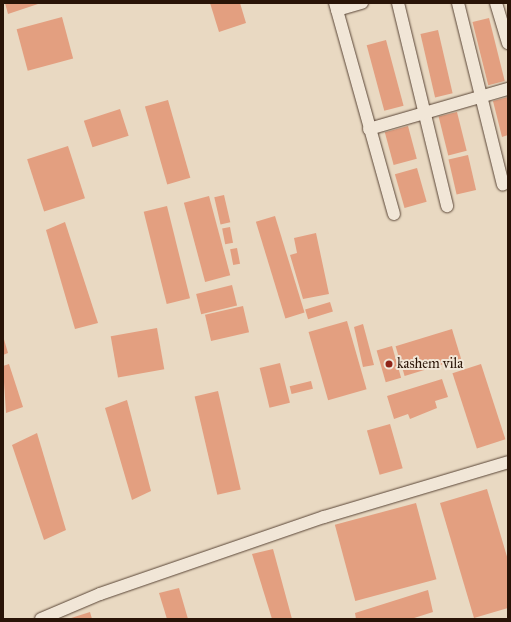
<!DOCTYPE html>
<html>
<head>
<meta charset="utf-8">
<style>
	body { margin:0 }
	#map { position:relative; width:511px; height:622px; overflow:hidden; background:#e9d9c2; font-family:"IM FELL Great Primer",serif }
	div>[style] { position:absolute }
	.building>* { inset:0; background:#e39f80; transform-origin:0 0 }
	.roads { filter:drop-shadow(0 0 1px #594536) drop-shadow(0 0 1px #594536) }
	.street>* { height:12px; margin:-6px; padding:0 6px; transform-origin:6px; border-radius:6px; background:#f1e6d7 }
	.dots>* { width:11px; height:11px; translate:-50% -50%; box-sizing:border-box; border:2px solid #f1e6d7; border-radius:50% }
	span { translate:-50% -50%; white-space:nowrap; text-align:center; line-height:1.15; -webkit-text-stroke:4px #f1e6d7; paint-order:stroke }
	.poi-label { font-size:14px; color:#291407 }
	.left { translate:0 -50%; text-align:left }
	.frame { position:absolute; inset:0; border:4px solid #291407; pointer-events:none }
</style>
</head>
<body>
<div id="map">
	<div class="building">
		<i style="clip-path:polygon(5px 3px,41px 3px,8px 14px)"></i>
		<i style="clip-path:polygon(210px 3px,240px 3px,246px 23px,219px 32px)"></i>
		<i style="left:62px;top:17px;width:43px;height:47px;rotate:75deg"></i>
		<i style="left:489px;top:18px;width:65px;height:17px;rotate:76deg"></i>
		<i style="left:438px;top:30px;width:65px;height:18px;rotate:77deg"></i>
		<i style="left:386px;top:40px;width:68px;height:20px;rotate:75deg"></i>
		<i style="clip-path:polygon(508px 97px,508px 135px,502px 137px,493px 101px)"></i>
		<i style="left:168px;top:100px;width:81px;height:24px;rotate:74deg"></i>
		<i style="left:120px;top:109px;width:28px;height:38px;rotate:72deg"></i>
		<i style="left:457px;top:112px;width:40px;height:19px;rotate:76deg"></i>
		<i style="left:408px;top:126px;width:34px;height:24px;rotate:75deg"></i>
		<i style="left:68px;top:146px;width:55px;height:43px;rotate:72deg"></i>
		<i style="left:468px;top:155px;width:36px;height:20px;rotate:77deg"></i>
		<i style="left:417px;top:168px;width:35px;height:23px;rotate:74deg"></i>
		<i style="left:224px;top:195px;width:28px;height:10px;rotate:77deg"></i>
		<i style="left:209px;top:196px;width:82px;height:26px;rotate:75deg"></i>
		<i style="left:167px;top:206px;width:95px;height:24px;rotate:76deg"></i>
		<i style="left:275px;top:216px;width:101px;height:20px;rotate:73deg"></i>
		<i style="clip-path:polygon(65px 222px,98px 323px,75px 329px,46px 230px)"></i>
		<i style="left:230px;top:227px;width:16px;height:8px;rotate:79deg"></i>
		<i style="clip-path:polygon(316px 233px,329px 294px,303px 299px,290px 255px,297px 253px,294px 238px)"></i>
		<i style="left:237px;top:248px;width:16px;height:7px;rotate:79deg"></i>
		<i style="left:232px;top:285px;width:21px;height:37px;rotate:76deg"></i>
		<i style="left:330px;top:302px;width:10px;height:26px;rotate:73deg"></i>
		<i style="left:243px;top:306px;width:27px;height:39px;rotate:77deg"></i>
		<i style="left:347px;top:321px;width:71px;height:40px;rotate:74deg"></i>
		<i style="clip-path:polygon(363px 324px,374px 365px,363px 367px,354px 327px)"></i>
		<i style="left:157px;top:328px;width:42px;height:47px;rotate:80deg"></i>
		<i style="left:452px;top:329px;width:31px;height:59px;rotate:73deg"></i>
		<i style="clip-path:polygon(3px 336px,8px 353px,3px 355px)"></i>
		<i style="left:392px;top:346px;width:33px;height:16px;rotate:74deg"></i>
		<i style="left:280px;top:363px;width:41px;height:21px;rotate:76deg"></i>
		<i style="clip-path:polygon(9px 364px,23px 407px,6px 413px,3px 366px)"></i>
		<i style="left:481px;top:364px;width:79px;height:30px;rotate:72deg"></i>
		<i style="clip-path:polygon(442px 379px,448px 397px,435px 401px,437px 408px,410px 419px,408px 414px,394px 419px,387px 396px)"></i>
		<i style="left:311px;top:381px;width:8px;height:22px;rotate:76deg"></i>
		<i style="left:218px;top:391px;width:101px;height:24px;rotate:77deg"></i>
		<i style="clip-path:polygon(127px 400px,151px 491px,132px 500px,105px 408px)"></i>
		<i style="left:390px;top:424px;width:46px;height:24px;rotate:74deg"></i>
		<i style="clip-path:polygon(37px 433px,66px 530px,44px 540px,12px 445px)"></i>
		<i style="clip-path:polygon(487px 489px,508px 560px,508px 608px,474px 618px,440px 503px)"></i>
		<i style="left:416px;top:503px;width:79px;height:84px;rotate:75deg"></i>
		<i style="clip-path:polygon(273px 549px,292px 619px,272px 619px,252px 554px)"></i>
		<i style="clip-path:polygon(179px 588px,188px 619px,167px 619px,159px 593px)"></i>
		<i style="clip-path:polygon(428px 590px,433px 612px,411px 619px,356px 619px,355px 613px)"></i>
		<i style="clip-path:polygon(90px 612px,92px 619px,68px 619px)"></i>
	</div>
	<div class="roads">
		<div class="street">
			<i style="left:335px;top:3px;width:219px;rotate:74.4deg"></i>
			<i style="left:398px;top:3px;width:209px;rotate:76.4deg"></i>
			<i style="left:458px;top:3px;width:187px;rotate:76.1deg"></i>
			<i style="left:496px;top:3px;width:42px;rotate:73.3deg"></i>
			<i style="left:337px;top:10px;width:26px;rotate:-16deg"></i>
			<i style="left:369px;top:129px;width:145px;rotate:-16.1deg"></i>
			<i style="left:41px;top:619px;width:64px;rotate:-23deg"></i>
			<i style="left:100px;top:594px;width:237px;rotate:-19deg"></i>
			<i style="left:324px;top:517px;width:192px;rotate:-16.6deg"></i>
		</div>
	</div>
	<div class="dots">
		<i style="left:389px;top:364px;background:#8f2418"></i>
	</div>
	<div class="poi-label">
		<span class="left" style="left:397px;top:364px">kashem vila</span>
	</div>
	<div class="frame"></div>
</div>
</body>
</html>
